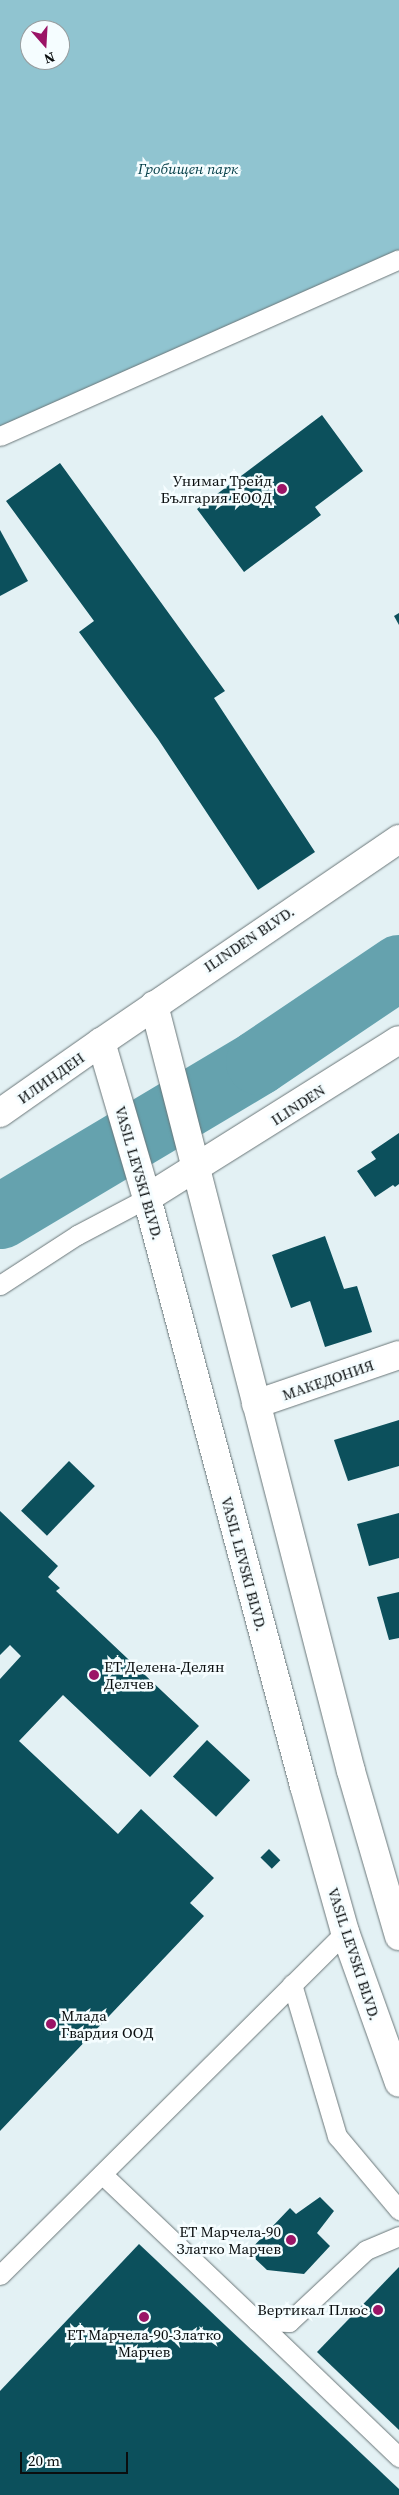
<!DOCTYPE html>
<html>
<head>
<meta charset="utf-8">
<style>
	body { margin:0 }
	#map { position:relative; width:399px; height:2495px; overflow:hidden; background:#e3f1f4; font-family:"Source Serif 4",serif }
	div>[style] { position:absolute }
	.green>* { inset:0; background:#90c4d0 }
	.river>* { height:65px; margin:-32.5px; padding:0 32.5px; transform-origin:32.5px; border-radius:32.5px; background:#65a2ae }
	.building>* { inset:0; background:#0c505c; transform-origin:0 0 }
	.roads { filter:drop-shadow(0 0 1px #6a7678) drop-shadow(0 0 1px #6a7678) }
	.lane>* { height:19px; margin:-9.5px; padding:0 9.5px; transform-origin:9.5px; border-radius:9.5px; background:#fff }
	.street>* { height:28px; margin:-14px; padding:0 14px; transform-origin:14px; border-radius:14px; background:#fff }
	.secondary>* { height:28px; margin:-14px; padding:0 14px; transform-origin:14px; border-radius:14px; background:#fff }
	.dots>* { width:14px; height:14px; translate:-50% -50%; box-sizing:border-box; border:2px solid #f5fdff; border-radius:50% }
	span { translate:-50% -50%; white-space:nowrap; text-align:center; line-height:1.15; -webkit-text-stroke:5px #f5fdff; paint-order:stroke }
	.park-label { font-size:15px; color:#003c46; font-style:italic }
	.poi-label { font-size:15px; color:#0a0e0f }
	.right { translate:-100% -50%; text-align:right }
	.left { translate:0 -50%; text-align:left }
	.street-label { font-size:15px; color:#0a0e0f }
	.north { position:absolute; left:20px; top:20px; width:50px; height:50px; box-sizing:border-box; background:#f5fdff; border:1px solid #979d9f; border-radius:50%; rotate:161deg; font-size:14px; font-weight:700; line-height:20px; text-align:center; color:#0a0e0f }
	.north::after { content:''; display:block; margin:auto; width:18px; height:22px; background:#9b1466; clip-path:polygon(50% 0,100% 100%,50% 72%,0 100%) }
	.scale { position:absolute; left:20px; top:2452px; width:108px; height:22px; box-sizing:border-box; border:2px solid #0a0e0f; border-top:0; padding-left:6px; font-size:15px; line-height:18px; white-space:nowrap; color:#0a0e0f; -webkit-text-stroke:4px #f5fdff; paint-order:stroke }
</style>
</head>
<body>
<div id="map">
	<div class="green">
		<i style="clip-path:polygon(evenodd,0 0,399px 0,399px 259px,0 439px,0 0,30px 30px,60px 30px,60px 60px,30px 60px,30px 30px)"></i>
	</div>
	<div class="river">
		<i style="left:0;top:1216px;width:300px;rotate:-30.8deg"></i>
		<i style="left:258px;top:1062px;width:170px;rotate:-34deg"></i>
	</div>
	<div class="building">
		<i style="clip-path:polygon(322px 415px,363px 471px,315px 507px,321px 515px,244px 572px,197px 509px)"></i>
		<i style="clip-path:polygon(60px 463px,225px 691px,214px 698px,315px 852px,258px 890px,158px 739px,79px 632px,94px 621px,6px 501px)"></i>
		<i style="clip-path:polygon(0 530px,28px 581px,0 596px)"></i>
		<i style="clip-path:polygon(399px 613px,399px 625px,394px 616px)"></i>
		<i style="clip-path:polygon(399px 1133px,399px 1184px,395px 1187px,393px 1185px,375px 1197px,357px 1171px,376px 1159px,371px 1152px)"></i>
		<i style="clip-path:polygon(325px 1236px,344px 1289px,357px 1286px,372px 1332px,325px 1347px,310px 1301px,291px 1308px,272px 1255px)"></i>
		<i style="clip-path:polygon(399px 1420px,399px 1466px,348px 1481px,334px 1440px)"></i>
		<i style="left:69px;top:1461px;width:36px;height:69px;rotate:44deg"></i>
		<i style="clip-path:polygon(0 1511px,58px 1566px,48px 1577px,60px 1588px,56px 1591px,199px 1726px,150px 1777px,63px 1695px,19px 1741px,118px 1834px,141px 1809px,214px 1878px,190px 1903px,204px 1916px,0 2131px,0 1679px,21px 1656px,10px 1645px,0 1655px)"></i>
		<i style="clip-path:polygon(399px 1513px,399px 1558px,369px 1566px,357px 1524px)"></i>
		<i style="clip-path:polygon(399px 1592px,399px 1638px,389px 1640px,377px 1597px)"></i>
		<i style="left:207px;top:1740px;width:59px;height:50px;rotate:43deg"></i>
		<i style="left:269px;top:1849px;width:16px;height:12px;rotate:45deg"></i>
		<i style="clip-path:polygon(320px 2197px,334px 2211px,317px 2233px,330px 2246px,304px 2274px,267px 2270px,248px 2252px,290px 2208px,296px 2214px)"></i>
		<i style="clip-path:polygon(139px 2244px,399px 2489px,399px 2495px,0 2495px,0 2391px)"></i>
		<i style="clip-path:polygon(399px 2267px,399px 2430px,317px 2352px)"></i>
	</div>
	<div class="roads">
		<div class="lane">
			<i style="left:0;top:436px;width:436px;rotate:-23.9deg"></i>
			<i style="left:0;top:1285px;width:92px;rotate:-33deg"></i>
			<i style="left:77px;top:1235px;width:79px;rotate:-27.9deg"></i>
			<i style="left:292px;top:1984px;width:159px;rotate:73.5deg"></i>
			<i style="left:337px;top:2136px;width:97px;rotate:50deg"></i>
			<i style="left:102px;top:2174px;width:214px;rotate:43.5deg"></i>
			<i style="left:257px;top:2321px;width:32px;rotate:2deg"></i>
			<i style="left:289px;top:2322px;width:105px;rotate:-43.1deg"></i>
			<i style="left:366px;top:2250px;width:36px;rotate:-23deg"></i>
			<i style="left:0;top:2275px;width:486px;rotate:-44.8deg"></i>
			<i style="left:257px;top:2321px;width:197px;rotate:43.8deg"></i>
		</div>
		<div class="street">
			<i style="left:0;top:1113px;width:123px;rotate:-35.1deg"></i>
			<i style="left:256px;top:1404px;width:151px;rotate:-18.9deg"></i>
		</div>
		<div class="secondary">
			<i style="left:399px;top:839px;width:361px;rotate:145.7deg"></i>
			<i style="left:101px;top:1042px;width:163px;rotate:73.6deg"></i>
			<i style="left:147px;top:1198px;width:609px;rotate:75.05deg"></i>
			<i style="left:304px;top:1786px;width:152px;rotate:74.3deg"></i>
			<i style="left:345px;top:1932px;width:160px;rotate:70.3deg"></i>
			<i style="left:154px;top:1005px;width:791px;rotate:75.58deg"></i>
			<i style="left:351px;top:1771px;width:172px;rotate:73.8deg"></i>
			<i style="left:147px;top:1198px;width:297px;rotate:-32.1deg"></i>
		</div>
	</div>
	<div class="dots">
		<i style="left:282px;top:489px;background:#9b1466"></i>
		<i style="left:94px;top:1675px;background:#9b1466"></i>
		<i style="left:51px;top:2024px;background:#9b1466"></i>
		<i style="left:291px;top:2240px;background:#9b1466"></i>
		<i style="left:378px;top:2310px;background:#9b1466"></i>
		<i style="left:144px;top:2317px;background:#9b1466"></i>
	</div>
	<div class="park-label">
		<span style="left:188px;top:169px">Гробищен парк</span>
	</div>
	<div class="poi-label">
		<span class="right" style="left:272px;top:489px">Унимаг Трейд<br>България ЕООД</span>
		<span class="left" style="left:104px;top:1675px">ЕТ Делена-Делян<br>Делчев</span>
		<span class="left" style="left:61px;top:2024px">Млада<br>Гвардия ООД</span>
		<span class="right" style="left:281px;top:2240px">ЕТ Марчела-90<br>Златко Марчев</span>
		<span class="right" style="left:368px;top:2310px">Вертикал Плюс</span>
		<span style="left:144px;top:2343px">ЕТ Марчела-90-Златко<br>Марчев</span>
	</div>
	<div class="street-label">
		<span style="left:249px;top:939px;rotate:-34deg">ILINDEN BLVD.</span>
		<span style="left:51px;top:1078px;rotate:-35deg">ИЛИНДЕН</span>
		<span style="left:298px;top:1105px;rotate:-33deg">ILINDEN</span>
		<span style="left:139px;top:1173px;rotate:74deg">VASIL LEVSKI BLVD.</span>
		<span style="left:328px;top:1380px;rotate:-19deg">МАКЕДОНИЯ</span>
		<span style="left:244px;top:1564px;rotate:75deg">VASIL LEVSKI BLVD.</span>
		<span style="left:354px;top:1954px;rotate:72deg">VASIL LEVSKI BLVD.</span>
	</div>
	<div class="north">N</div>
	<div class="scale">20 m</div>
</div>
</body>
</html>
